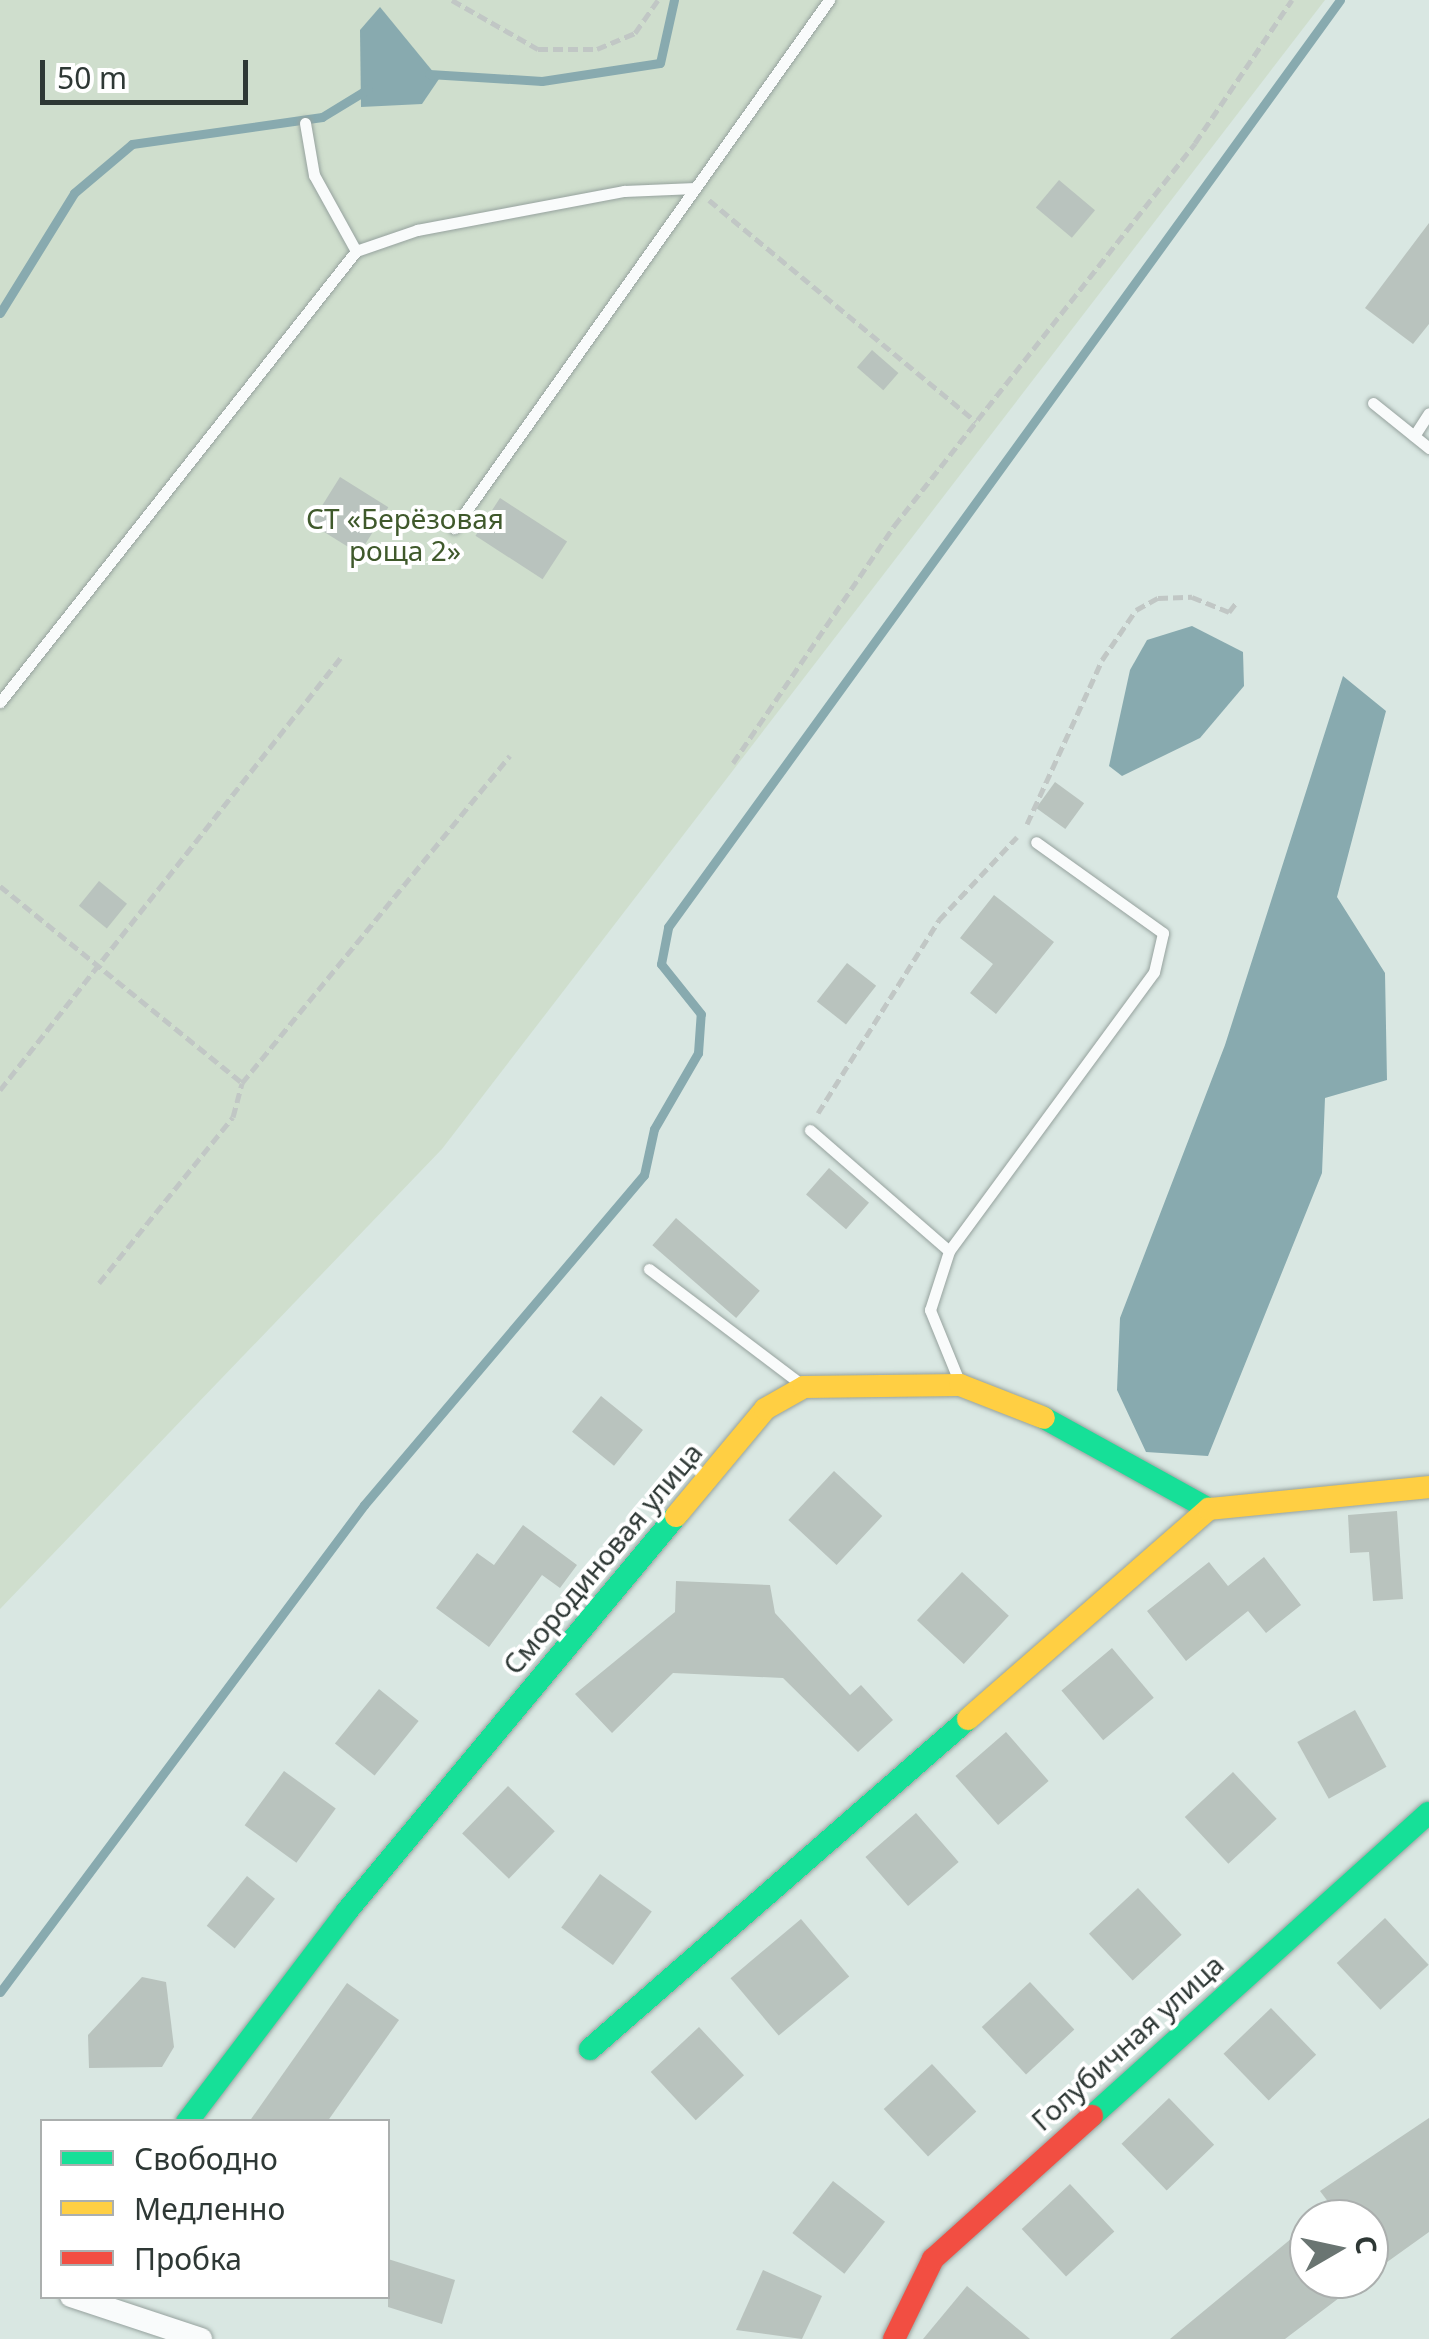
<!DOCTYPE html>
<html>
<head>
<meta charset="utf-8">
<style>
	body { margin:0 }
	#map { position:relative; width:1429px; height:2339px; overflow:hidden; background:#d9e7e2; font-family:"Noto Sans",sans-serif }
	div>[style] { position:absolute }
	.green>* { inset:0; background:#cfdecd }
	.water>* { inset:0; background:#88aaaf }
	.stream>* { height:9px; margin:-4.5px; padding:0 4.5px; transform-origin:4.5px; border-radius:4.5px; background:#88aaaf }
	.building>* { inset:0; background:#b9c3be; transform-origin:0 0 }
	.path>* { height:5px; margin-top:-2.5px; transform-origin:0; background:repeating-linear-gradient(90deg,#c1c7c5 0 10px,transparent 0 15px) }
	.roads { filter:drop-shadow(0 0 2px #96a29e) drop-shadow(0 0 2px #96a29e) }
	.lane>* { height:11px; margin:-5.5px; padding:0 5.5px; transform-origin:5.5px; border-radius:5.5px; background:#f9fbfb }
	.street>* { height:22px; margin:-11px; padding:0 11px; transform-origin:11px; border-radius:11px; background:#f9fbfb }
	.fast>* { height:22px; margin:-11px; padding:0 11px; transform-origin:11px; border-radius:11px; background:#16e098 }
	.slow>* { height:22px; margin:-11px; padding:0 11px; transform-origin:11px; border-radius:11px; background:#ffcf43 }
	.jam>* { height:22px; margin:-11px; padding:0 11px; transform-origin:11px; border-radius:11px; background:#f24e42 }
	span { translate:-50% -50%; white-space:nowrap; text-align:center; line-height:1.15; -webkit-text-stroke:8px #fff; paint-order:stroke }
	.park-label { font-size:28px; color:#3f592b }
	.street-label { font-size:28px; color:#2e3835 }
	.legend { position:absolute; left:40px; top:2119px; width:350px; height:180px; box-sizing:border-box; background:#fff; border:2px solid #abafae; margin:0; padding:12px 18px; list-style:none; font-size:30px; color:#2e3835 }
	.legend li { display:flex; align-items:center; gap:20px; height:50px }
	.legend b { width:50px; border:2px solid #abafae }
	.north { position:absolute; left:1289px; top:2199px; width:100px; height:100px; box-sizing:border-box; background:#fff; border:2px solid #abafae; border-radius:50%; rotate:81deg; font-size:28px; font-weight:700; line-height:40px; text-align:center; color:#2e3835 }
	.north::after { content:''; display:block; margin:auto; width:35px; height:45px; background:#6a7572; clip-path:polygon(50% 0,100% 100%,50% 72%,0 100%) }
	.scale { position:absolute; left:40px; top:60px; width:208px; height:45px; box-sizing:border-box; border:5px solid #2e3835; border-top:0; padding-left:12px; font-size:30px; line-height:35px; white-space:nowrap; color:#2e3835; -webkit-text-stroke:8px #fff; paint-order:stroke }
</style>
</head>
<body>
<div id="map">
	<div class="green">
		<i style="clip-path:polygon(0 0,1325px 0,442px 1149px,0 1609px)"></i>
	</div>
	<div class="water">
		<i style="clip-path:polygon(380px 7px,439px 79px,422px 104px,361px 107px,360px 30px)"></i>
		<i style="clip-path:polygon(1192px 626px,1243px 652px,1244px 686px,1200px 738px,1122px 776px,1109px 766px,1130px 670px,1147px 640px)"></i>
		<i style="clip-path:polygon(1343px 676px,1386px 711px,1337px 897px,1385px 973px,1387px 1080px,1325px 1098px,1322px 1173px,1208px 1456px,1146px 1452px,1117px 1390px,1120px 1318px,1225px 1045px)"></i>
	</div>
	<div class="stream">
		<i style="left:429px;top:74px;width:113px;rotate:3.5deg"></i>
		<i style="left:542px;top:81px;width:119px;rotate:-8.7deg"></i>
		<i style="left:660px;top:63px;width:65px;rotate:-77.5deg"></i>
		<i style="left:0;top:313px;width:141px;rotate:-58.3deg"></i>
		<i style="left:74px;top:193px;width:76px;rotate:-40.2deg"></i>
		<i style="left:132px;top:144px;width:192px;rotate:-8.1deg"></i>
		<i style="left:322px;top:117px;width:54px;rotate:-31.3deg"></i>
		<i style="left:0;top:1992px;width:608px;rotate:-53.22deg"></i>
		<i style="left:364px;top:1505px;width:433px;rotate:-49.7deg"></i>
		<i style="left:644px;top:1175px;width:47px;rotate:-77.7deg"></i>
		<i style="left:654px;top:1129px;width:88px;rotate:-59.9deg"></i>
		<i style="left:698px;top:1053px;width:39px;rotate:-86deg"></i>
		<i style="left:701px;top:1014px;width:64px;rotate:-128.7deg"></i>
		<i style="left:661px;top:964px;width:38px;rotate:-79deg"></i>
		<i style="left:668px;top:927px;width:1145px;rotate:-54.06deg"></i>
	</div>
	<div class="building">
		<i style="left:1059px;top:180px;width:47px;height:36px;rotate:40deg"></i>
		<i style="clip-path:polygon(1429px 223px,1429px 324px,1413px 344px,1365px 308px)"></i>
		<i style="left:872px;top:350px;width:35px;height:23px;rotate:41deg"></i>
		<i style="left:340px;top:477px;width:57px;height:55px;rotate:32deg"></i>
		<i style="left:500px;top:498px;width:80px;height:45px;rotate:33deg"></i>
		<i style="left:1055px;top:782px;width:36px;height:32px;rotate:36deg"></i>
		<i style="left:99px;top:881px;width:36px;height:32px;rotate:39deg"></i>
		<i style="clip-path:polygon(994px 895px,1054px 942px,996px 1014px,970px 993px,993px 964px,960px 938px)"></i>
		<i style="left:847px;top:963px;width:37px;height:49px;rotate:38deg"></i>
		<i style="left:829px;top:1168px;width:53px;height:35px;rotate:41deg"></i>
		<i style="left:676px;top:1218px;width:111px;height:36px;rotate:41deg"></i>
		<i style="left:601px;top:1396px;width:54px;height:46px;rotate:39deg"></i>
		<i style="left:834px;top:1471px;width:66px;height:67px;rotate:43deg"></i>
		<i style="clip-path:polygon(1397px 1511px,1403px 1599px,1373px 1601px,1369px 1552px,1350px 1553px,1348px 1515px)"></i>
		<i style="clip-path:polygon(523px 1525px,577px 1565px,560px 1588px,542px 1575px,489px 1647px,436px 1608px,477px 1553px,494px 1565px)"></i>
		<i style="clip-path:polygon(1264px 1557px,1301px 1605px,1266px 1633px,1248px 1611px,1186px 1661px,1147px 1611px,1209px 1562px,1228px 1586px)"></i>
		<i style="left:962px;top:1572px;width:64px;height:66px;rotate:43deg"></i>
		<i style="clip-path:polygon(676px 1581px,770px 1585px,775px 1613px,850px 1695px,861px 1685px,893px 1720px,858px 1752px,783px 1678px,673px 1673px,612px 1733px,575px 1694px,675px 1612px)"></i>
		<i style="left:1112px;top:1648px;width:65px;height:66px;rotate:50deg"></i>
		<i style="left:379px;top:1689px;width:51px;height:70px;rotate:39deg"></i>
		<i style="left:1355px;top:1710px;width:65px;height:66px;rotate:61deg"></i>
		<i style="left:1006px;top:1732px;width:65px;height:67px;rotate:49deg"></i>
		<i style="left:284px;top:1771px;width:64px;height:67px;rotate:36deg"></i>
		<i style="left:1233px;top:1772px;width:64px;height:66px;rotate:47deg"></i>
		<i style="left:508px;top:1786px;width:65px;height:66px;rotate:44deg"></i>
		<i style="left:916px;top:1813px;width:65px;height:67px;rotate:49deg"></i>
		<i style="left:600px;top:1874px;width:64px;height:66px;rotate:36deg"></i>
		<i style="left:247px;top:1876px;width:36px;height:64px;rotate:39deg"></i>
		<i style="left:1138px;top:1888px;width:64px;height:67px;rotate:47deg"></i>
		<i style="left:1385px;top:1918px;width:64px;height:66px;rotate:47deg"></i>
		<i style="left:801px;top:1919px;width:75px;height:92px;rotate:50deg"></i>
		<i style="clip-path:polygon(142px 1977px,166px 1982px,174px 2047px,162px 2067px,89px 2068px,88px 2035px)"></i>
		<i style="left:1030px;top:1982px;width:65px;height:66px;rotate:47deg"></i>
		<i style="clip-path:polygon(347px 1983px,399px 2020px,327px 2122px,249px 2122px)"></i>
		<i style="left:1271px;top:2008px;width:65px;height:66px;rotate:46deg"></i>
		<i style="left:699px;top:2027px;width:66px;height:66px;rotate:47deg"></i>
		<i style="left:932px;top:2064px;width:65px;height:66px;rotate:47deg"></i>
		<i style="left:1169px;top:2098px;width:65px;height:66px;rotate:46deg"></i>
		<i style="clip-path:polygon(1429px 2118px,1429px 2232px,1369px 2275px,1369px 2219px,1341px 2219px,1320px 2191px)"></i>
		<i style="left:833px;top:2181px;width:66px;height:66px;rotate:38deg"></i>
		<i style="left:1070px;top:2184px;width:65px;height:66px;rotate:47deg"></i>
		<i style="clip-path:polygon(1309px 2224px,1309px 2279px,1364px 2279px,1285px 2339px,1170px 2339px)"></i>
		<i style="clip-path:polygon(388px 2259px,455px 2280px,442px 2324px,388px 2307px)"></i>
		<i style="clip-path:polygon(763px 2270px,822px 2296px,802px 2339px,736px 2330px)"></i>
		<i style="clip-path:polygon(967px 2286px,1030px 2339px,923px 2339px)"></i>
	</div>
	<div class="path">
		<i style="left:452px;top:0;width:99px;rotate:29.7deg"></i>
		<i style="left:538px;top:49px;width:59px"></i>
		<i style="left:597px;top:49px;width:41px;rotate:-22.8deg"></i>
		<i style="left:635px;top:33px;width:40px;rotate:-55.1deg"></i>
		<i style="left:709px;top:200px;width:347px;rotate:39.7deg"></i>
		<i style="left:733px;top:763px;width:287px;rotate:-55.8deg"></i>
		<i style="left:894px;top:526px;width:487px;rotate:-51.8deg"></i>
		<i style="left:1195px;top:143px;width:173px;rotate:-55.9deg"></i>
		<i style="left:1027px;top:824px;width:180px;rotate:-65.4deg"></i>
		<i style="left:1102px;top:660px;width:60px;rotate:-55.8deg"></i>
		<i style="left:1136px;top:610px;width:25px;rotate:-29deg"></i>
		<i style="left:1158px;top:598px;width:34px;rotate:-2deg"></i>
		<i style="left:1192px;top:597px;width:40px;rotate:22deg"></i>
		<i style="left:1229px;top:612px;width:11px;rotate:-52deg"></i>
		<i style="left:0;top:886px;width:312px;rotate:39.1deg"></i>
		<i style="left:0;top:1090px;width:553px;rotate:-51.76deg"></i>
		<i style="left:818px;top:1113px;width:228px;rotate:-57.9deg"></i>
		<i style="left:939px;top:920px;width:114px;rotate:-46.8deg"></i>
		<i style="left:99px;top:1283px;width:213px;rotate:-51.1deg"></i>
		<i style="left:233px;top:1117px;width:35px;rotate:-75deg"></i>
		<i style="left:242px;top:1083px;width:423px;rotate:-50.7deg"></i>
	</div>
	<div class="roads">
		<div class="lane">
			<i style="left:305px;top:123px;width:53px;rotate:80.2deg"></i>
			<i style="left:314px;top:175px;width:87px;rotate:61.1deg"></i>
			<i style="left:1373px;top:403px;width:72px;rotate:38.8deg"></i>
			<i style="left:1414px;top:436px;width:27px;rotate:-57deg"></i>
			<i style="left:454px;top:528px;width:648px;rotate:-54.62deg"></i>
			<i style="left:0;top:702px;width:575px;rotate:-51.71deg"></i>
			<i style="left:356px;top:251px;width:65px;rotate:-19deg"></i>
			<i style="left:417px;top:230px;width:211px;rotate:-10.7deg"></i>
			<i style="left:624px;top:191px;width:71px;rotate:-2.4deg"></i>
			<i style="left:810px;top:1130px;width:184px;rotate:41deg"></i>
			<i style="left:649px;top:1269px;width:191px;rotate:37.1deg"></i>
			<i style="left:959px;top:1381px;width:77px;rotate:-112.2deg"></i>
			<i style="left:930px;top:1310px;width:62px;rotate:-72.1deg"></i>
			<i style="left:949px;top:1251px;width:346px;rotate:-53.7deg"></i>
			<i style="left:1154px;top:972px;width:40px;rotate:-77deg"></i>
			<i style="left:1163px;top:933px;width:156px;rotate:-144.4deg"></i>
		</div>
		<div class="street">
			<i style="left:71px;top:2296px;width:137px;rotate:18.3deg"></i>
		</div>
		<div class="fast">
			<i style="left:1044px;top:1418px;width:188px;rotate:28.9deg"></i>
			<i style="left:590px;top:2049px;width:502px;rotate:-41.12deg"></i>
			<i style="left:1092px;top:2116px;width:453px;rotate:-42deg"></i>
			<i style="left:187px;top:2122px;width:265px;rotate:-52.8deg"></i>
			<i style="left:347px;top:1911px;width:514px;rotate:-50.21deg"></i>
		</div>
		<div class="slow">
			<i style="left:676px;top:1516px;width:139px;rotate:-50.2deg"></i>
			<i style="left:765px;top:1409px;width:45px;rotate:-29.4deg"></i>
			<i style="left:804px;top:1387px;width:156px;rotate:-0.7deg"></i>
			<i style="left:960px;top:1385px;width:90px;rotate:21.4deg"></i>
			<i style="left:968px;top:1719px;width:320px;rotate:-41.1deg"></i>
			<i style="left:1209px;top:1509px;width:221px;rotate:-5.7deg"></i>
		</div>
		<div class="jam">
			<i style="left:894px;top:2339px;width:89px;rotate:-64deg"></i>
			<i style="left:933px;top:2259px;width:214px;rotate:-42deg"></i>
		</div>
	</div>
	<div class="park-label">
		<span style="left:405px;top:534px">СТ «Берёзовая<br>роща 2»</span>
	</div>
	<div class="street-label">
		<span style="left:602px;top:1558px;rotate:-50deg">Смородиновая улица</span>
		<span style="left:1127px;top:2042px;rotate:-42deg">Голубичная улица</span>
	</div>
	<ul class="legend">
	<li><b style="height:12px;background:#16e098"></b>Свободно</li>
	<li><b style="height:12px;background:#ffcf43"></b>Медленно</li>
	<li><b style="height:12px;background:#f24e42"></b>Пробка</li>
	</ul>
	<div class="north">С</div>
	<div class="scale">50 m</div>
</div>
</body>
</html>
